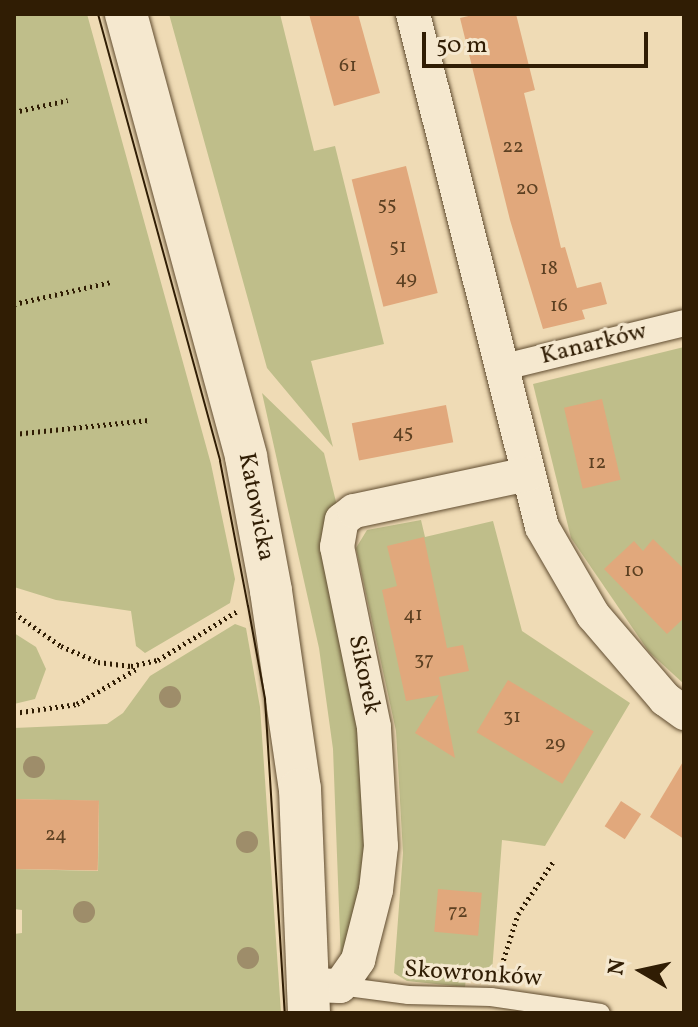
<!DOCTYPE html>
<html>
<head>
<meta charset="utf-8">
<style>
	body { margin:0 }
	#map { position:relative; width:698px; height:1027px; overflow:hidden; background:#efdbb5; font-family:Vollkorn,serif }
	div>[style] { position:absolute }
	.green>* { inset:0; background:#bfbe8a }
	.building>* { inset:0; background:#e1a87c; transform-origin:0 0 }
	.path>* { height:5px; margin-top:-2.5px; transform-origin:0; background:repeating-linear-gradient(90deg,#301d04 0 2px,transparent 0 6px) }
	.roads { filter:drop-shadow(0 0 2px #604c30) drop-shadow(0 0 2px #604c30) }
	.service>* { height:18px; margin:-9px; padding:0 9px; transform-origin:9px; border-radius:9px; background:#f5e8cf }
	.pedestrian>* { height:26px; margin:-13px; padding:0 13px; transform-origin:13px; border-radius:13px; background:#f5e8cf }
	.minor>* { height:34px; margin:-17px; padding:0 17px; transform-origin:17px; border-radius:17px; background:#f5e8cf }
	.tertiary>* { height:42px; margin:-21px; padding:0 21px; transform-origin:21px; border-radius:21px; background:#f5e8cf }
	.tram>* { height:2px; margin:-1px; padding:0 1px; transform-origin:1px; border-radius:1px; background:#301d04 }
	.trees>* { width:22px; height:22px; margin:-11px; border-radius:50%; background:#9e8d6a }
	span { translate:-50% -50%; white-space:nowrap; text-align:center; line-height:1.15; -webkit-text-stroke:6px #f5e8cf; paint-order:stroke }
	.number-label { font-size:20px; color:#5c4022 }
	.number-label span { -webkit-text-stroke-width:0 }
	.street-label { font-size:24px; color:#301d04 }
	.frame { position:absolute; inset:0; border:16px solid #301d04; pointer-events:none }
	.north { position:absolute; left:602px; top:931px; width:80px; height:80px; -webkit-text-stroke:6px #f5e8cf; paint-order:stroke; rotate:279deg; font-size:22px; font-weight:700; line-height:32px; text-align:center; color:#301d04 }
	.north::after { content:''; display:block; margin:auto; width:28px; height:36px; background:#301d04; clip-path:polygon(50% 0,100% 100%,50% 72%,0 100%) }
	.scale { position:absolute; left:422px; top:32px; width:226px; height:36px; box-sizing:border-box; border:4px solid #301d04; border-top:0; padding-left:10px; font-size:24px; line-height:28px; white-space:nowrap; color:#301d04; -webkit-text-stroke:6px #f5e8cf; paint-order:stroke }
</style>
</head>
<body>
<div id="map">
	<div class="green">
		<i style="clip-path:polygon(14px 14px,87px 14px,211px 464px,235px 579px,230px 603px,145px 653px,136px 646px,131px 611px,56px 600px,14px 587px)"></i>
		<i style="clip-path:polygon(169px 14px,280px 14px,314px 151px,335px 146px,384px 344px,311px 361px,333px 447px,267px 368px)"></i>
		<i style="clip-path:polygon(684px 347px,684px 684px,649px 652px,571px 538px,533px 384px)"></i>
		<i style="clip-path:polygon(262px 393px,324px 453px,338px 510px,370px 862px,341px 961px,333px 749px,319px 648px)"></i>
		<i style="clip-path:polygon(421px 520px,425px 537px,493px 521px,522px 631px,630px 703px,545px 846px,502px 840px,492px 972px,467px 969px,465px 987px,407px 981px,394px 973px,403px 853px,396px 731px,356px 548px,367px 530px)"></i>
		<i style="clip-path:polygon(235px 624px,246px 628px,260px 707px,281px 1013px,14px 1013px,14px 934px,22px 933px,22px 910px,14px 909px,14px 869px,98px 871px,99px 801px,14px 799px,14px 728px,107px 724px,123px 713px,150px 676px)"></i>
		<i style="clip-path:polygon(14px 633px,36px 647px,46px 669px,35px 699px,14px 704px)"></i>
	</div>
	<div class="building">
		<i style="clip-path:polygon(309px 14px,358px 14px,380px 93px,334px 106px)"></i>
		<i style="clip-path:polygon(477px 14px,516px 14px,535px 90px,524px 93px,561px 248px,565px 247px,577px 288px,601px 282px,607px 304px,582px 310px,585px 319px,543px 329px,510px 220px,460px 18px)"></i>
		<i style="left:406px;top:166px;width:131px;height:56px;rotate:76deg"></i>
		<i style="left:602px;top:399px;width:83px;height:39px;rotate:77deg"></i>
		<i style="left:446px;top:405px;width:38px;height:96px;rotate:79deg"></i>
		<i style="clip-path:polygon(424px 537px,447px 648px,463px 645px,469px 671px,439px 677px,455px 758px,415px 733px,439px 695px,406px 701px,382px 590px,397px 586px,387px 546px)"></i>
		<i style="clip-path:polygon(653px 539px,684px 569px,684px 618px,667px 634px,604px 569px,634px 541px,643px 551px)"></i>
		<i style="left:508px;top:680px;width:100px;height:61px;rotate:31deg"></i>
		<i style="clip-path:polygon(684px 760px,684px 839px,650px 817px)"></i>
		<i style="left:14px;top:799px;width:85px;height:70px;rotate:1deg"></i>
		<i style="left:621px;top:801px;width:24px;height:30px;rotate:33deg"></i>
		<i style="left:438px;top:889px;width:44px;height:43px;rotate:5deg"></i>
	</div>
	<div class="path">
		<i style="left:14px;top:112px;width:55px;rotate:-12.5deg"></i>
		<i style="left:14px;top:304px;width:99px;rotate:-12.8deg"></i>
		<i style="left:14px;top:434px;width:136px;rotate:-5.9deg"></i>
		<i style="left:14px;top:613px;width:57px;rotate:35.1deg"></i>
		<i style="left:61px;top:646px;width:40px;rotate:23.4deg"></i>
		<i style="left:98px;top:662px;width:33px;rotate:7deg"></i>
		<i style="left:131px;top:666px;width:28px;rotate:-13deg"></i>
		<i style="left:158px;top:660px;width:95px;rotate:-31.7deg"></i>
		<i style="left:14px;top:713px;width:64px;rotate:-8.1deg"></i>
		<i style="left:77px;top:704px;width:71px;rotate:-30.5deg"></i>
		<i style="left:498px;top:977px;width:66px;rotate:-72.4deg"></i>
		<i style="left:518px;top:914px;width:63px;rotate:-56.1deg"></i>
	</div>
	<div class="roads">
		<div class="service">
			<i style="left:340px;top:986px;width:69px;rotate:7.5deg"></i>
			<i style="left:408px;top:995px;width:83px;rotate:1.4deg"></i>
			<i style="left:491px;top:997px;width:111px;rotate:8.3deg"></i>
		</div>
		<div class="pedestrian">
			<i style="left:504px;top:367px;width:185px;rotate:-13.7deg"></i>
		</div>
		<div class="minor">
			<i style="left:413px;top:14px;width:529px;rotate:75.88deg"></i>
			<i style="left:542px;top:527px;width:102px;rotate:59.9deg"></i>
			<i style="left:593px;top:615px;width:111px;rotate:49.4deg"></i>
			<i style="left:665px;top:699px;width:24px;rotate:36deg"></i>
			<i style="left:309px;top:985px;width:31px;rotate:2deg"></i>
			<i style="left:340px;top:986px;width:32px;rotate:-55deg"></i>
			<i style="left:358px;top:960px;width:72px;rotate:-75.6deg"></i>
			<i style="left:376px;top:890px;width:44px;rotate:-83.5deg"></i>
			<i style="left:381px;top:846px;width:119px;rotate:-93.4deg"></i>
			<i style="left:374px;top:727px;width:184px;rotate:-101.6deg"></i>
			<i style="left:337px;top:547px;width:27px;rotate:-80deg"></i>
			<i style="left:342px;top:520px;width:15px;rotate:-37deg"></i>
			<i style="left:354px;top:511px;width:178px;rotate:-12deg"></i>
		</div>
		<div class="tertiary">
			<i style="left:126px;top:14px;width:459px;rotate:74.8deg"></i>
			<i style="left:246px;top:457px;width:136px;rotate:79.4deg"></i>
			<i style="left:271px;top:591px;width:200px;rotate:81.7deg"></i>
			<i style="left:300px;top:789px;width:224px;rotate:87.7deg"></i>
		</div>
	</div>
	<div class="tram">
		<i style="left:98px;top:14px;width:463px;rotate:74.7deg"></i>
		<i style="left:220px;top:461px;width:148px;rotate:79.1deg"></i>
		<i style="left:248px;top:606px;width:95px;rotate:79.6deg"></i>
		<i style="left:265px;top:699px;width:315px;rotate:86.4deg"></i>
	</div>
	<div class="trees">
		<i style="left:170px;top:697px"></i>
		<i style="left:34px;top:767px"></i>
		<i style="left:247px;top:842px"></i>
		<i style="left:84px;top:912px"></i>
		<i style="left:248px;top:958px"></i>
	</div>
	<div class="number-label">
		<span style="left:348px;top:66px">61</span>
		<span style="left:513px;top:147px">22</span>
		<span style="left:527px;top:189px">20</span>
		<span style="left:387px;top:205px">55</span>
		<span style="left:398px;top:247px">51</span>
		<span style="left:549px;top:269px">18</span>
		<span style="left:406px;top:279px">49</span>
		<span style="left:559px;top:306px">16</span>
		<span style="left:403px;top:433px">45</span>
		<span style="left:597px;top:463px">12</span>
		<span style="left:634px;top:571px">10</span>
		<span style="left:413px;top:615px">41</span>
		<span style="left:424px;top:660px">37</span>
		<span style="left:512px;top:717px">31</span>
		<span style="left:555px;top:744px">29</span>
		<span style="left:56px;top:835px">24</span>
		<span style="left:458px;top:912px">72</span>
	</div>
	<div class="street-label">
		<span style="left:594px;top:345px;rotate:-14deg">Kanarków</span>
		<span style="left:255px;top:507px;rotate:79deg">Katowicka</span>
		<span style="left:363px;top:675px;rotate:78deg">Sikorek</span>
		<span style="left:473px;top:975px;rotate:4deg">Skowronków</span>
	</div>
	<div class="frame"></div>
	<div class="north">N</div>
	<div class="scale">50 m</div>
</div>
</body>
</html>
